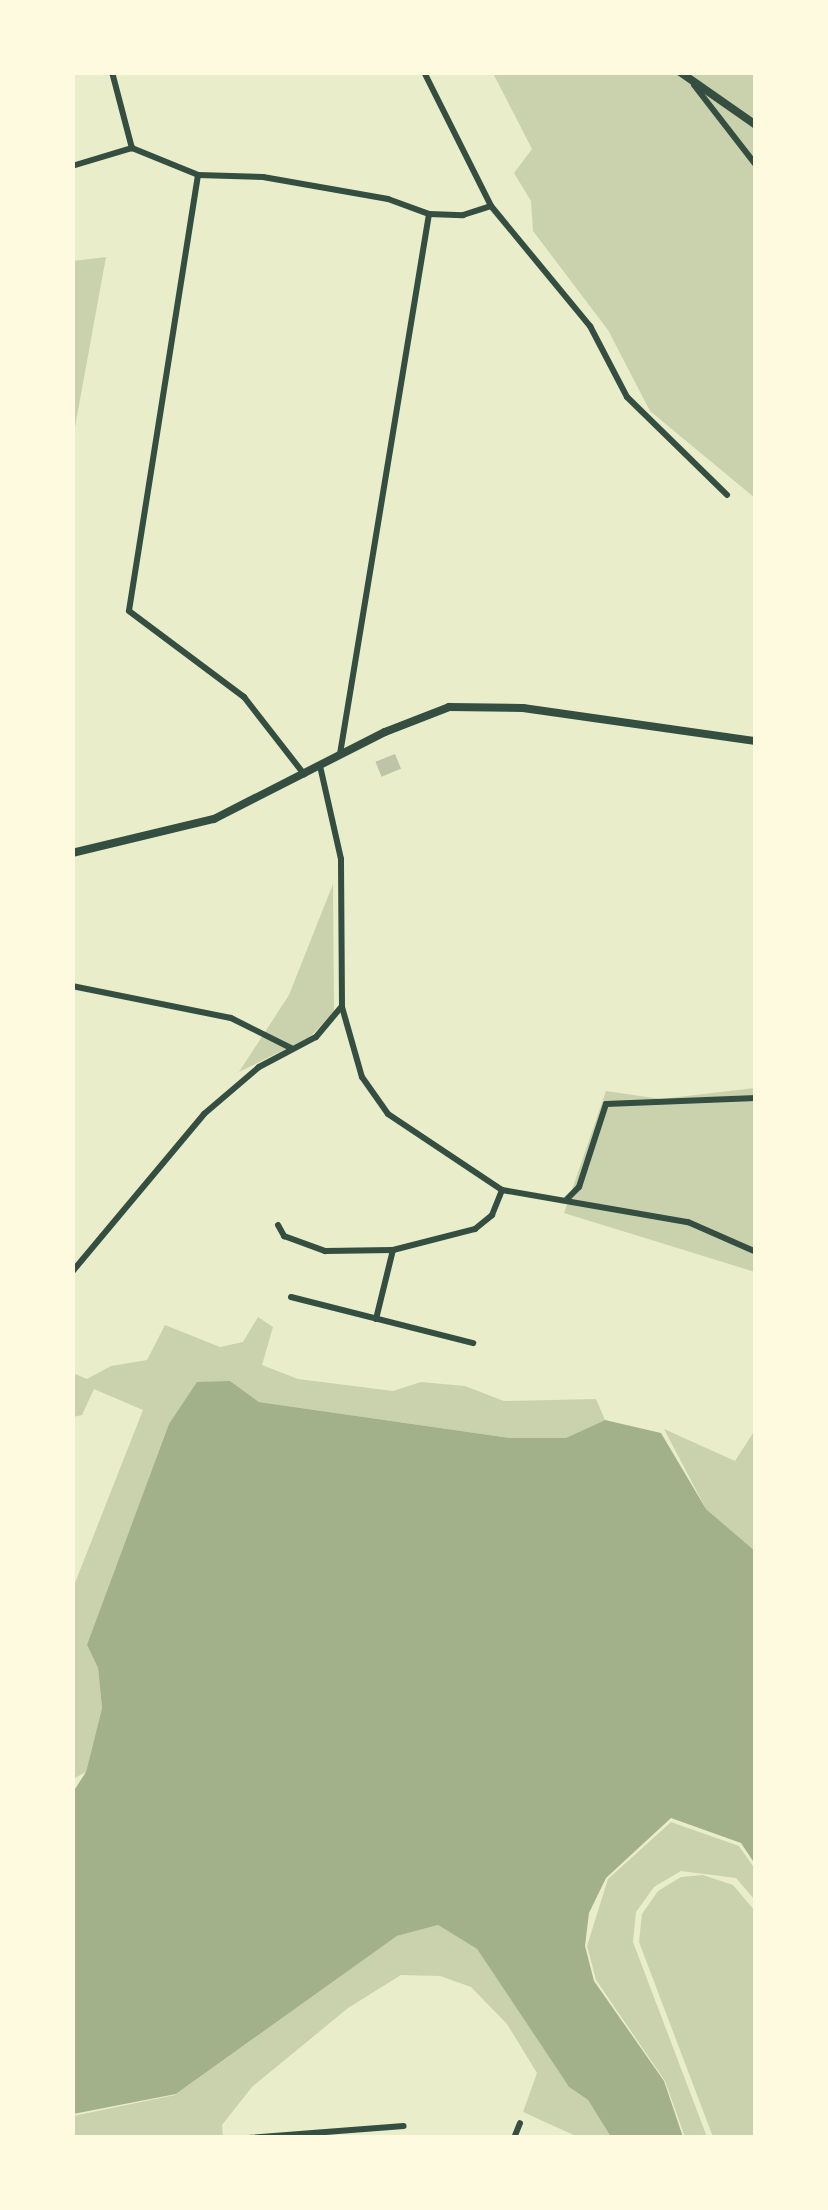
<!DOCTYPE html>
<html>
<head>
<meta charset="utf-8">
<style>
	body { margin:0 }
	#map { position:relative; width:828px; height:2210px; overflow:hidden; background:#e9edc9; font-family:"PT Serif",serif }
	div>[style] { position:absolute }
	.green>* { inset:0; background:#cad2ad }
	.water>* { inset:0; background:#a3b18a }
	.building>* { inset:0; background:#bcc5a7; transform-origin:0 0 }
	.minor>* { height:6px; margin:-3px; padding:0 3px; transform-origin:3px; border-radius:3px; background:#344e41 }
	.tertiary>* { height:8px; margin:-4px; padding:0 4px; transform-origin:4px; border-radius:4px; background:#344e41 }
	.secondary>* { height:8px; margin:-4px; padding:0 4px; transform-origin:4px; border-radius:4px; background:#344e41 }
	span { translate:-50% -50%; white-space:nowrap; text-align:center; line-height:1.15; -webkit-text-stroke:10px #fefae0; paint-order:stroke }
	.frame { position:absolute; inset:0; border:75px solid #fefae0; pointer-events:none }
</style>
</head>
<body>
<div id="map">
	<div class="green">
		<i style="clip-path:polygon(493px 73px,755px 73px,755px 498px,650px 411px,608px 330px,533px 231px,531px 201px,514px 173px,532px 149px)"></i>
		<i style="clip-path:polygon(106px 257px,73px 438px,73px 261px)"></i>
		<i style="clip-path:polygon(333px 884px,334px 1012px,310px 1037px,239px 1072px,289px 995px)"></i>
		<i style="clip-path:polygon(755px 1088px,755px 1272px,564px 1213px,606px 1091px,661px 1099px)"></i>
		<i style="clip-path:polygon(258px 1317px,273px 1327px,262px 1365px,298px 1379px,393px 1391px,421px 1382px,465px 1386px,504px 1401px,596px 1399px,605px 1420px,567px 1438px,510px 1438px,259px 1402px,230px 1381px,87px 1645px,98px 1668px,102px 1708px,86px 1772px,73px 1779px,73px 1588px,143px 1410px,94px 1389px,82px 1415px,73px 1417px,73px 1373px,87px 1379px,111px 1366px,147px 1360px,165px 1325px,220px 1347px,243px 1342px)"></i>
		<i style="clip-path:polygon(664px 1429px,735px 1461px,755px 1430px,755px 1551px,706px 1509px)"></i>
		<i style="clip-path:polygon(671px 1822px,739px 1846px,755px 1869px,755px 1900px,736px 1878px,681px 1871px,654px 1887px,636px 1912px,633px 1942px,707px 2137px,685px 2137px,665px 2081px,596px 1980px,587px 1946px,608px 1879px)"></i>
		<i style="clip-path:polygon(703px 1875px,733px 1885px,755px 1911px,755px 2137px,713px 2137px,639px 1942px,642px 1914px,658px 1891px,681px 1877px)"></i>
		<i style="clip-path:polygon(438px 1925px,477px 1949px,569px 2087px,588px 2100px,611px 2137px,578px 2137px,523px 2112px,537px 2073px,507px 2024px,471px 1987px,440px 1976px,401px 1975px,348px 2008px,252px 2087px,222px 2125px,223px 2137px,73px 2138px,73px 2116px,175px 2095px,397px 1936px)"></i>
	</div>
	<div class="water">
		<i style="clip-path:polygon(230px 1381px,259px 1402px,510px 1438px,566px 1438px,605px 1420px,661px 1433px,706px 1509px,755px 1551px,755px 1864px,741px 1843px,671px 1818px,606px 1878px,589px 1913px,585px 1946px,594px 1981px,664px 2081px,683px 2137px,611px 2137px,588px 2100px,569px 2087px,477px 1949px,438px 1925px,397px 1936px,176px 2094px,73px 2114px,73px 1792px,86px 1772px,102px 1708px,98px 1668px,87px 1645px,169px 1424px,197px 1382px)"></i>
	</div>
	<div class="building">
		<i style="left:395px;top:754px;width:16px;height:21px;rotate:68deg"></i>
	</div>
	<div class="minor">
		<i style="left:112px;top:72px;width:79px;rotate:75.3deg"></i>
		<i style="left:424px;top:72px;width:150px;rotate:63.4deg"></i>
		<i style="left:491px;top:206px;width:156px;rotate:50.5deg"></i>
		<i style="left:590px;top:326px;width:80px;rotate:62.5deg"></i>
		<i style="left:627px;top:397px;width:140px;rotate:44.4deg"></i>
		<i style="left:694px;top:85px;width:101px;rotate:52.2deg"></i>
		<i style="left:132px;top:148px;width:71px;rotate:22.2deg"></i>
		<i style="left:198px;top:175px;width:65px;rotate:1.8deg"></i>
		<i style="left:263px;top:177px;width:127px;rotate:10deg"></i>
		<i style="left:388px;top:199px;width:44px;rotate:20.1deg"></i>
		<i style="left:429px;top:214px;width:34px;rotate:2deg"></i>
		<i style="left:463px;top:215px;width:29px;rotate:-18deg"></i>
		<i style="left:72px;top:166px;width:63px;rotate:-16.7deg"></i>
		<i style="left:198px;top:175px;width:441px;rotate:99deg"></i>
		<i style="left:129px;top:611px;width:144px;rotate:36.8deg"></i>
		<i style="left:244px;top:697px;width:98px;rotate:52.1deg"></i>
		<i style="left:340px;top:754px;width:547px;rotate:-80.64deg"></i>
		<i style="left:72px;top:986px;width:162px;rotate:11.4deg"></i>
		<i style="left:231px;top:1018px;width:67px;rotate:26.6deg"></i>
		<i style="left:342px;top:1007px;width:73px;rotate:74.1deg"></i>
		<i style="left:362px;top:1077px;width:45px;rotate:54.9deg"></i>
		<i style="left:388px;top:1114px;width:137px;rotate:33.7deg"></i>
		<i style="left:567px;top:1199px;width:17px;rotate:-45deg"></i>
		<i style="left:579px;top:1187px;width:87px;rotate:-72deg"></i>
		<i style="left:606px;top:1104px;width:150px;rotate:-2.3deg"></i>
		<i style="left:278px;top:1225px;width:13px;rotate:61deg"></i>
		<i style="left:284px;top:1236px;width:44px;rotate:20.1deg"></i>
		<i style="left:325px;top:1251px;width:68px;rotate:-0.8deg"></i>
		<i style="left:393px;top:1250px;width:85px;rotate:-14.4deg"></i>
		<i style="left:475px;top:1229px;width:22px;rotate:-39deg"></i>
		<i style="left:492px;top:1215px;width:27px;rotate:-68deg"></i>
		<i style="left:502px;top:1190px;width:189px;rotate:9.8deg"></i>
		<i style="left:688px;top:1222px;width:74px;rotate:23.8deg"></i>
		<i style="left:72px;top:1272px;width:206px;rotate:-50.1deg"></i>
		<i style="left:204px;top:1114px;width:72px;rotate:-40.5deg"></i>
		<i style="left:259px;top:1067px;width:64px;rotate:-27.8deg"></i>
		<i style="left:316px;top:1037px;width:40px;rotate:-50deg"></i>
		<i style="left:342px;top:1006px;width:147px;rotate:-90.4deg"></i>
		<i style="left:341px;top:859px;width:95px;rotate:-102.7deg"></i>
		<i style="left:291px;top:1297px;width:188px;rotate:14.2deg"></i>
		<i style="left:376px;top:1319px;width:71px;rotate:-76.2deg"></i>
		<i style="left:248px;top:2138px;width:156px;rotate:-4.4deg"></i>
		<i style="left:514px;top:2138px;width:16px;rotate:-68deg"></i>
	</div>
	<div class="tertiary">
		<i style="left:72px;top:853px;width:146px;rotate:-13.5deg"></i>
		<i style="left:214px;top:819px;width:192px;rotate:-27deg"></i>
		<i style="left:385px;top:732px;width:69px;rotate:-21.3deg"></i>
		<i style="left:449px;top:707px;width:74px;rotate:0.8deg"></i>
		<i style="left:523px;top:708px;width:235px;rotate:8.1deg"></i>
	</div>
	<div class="secondary">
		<i style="left:680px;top:72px;width:93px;rotate:34.9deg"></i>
	</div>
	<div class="frame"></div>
</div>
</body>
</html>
